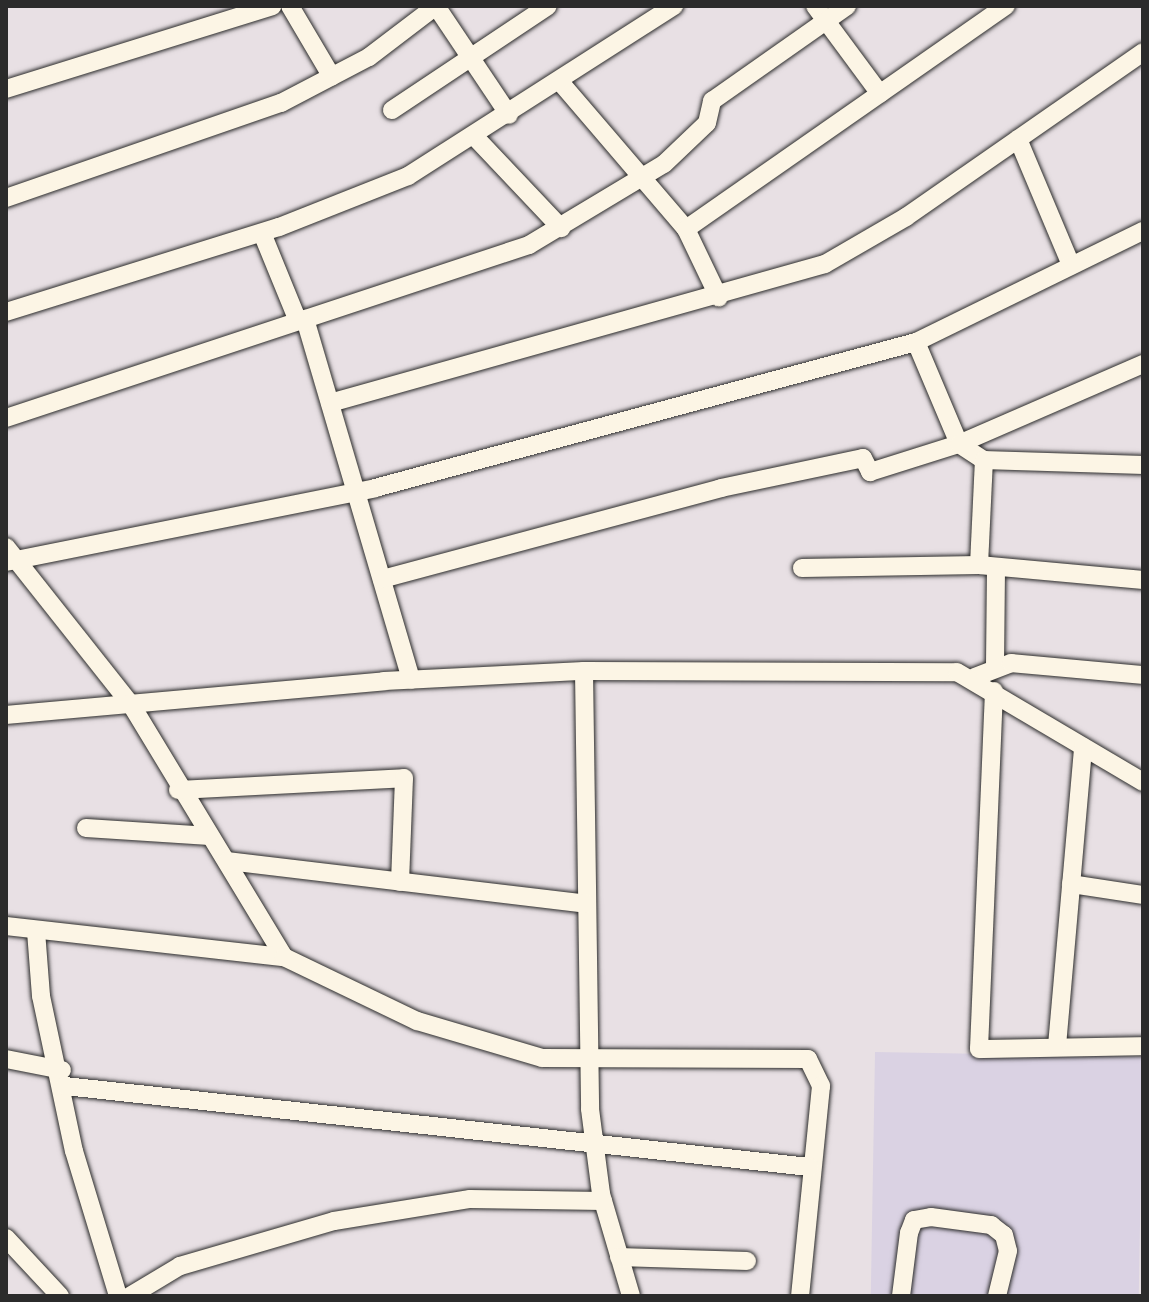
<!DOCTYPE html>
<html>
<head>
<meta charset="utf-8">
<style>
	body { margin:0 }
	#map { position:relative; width:1149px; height:1302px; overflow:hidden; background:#e8e0e4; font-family:Sriracha,sans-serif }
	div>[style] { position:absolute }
	.built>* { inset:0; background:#dad2e3; transform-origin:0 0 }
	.roads { filter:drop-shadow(0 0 2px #2b2b2b) drop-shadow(0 0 2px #2b2b2b) }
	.minor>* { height:18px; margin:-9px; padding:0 9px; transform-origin:9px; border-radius:9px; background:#fcf5e5 }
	span { translate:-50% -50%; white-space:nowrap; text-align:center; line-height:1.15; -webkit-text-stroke:6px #fcf5e5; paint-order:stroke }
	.frame { position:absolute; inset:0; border:8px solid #2b2b2b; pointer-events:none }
</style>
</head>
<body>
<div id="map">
	<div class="built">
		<i style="left:875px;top:1052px;width:268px;height:244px;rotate:1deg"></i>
	</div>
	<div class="roads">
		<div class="minor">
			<i style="left:290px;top:6px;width:82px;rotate:59.4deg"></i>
			<i style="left:436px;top:6px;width:131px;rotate:56.2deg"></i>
			<i style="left:815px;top:6px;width:109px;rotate:53.5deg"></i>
			<i style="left:561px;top:83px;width:192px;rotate:49.4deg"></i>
			<i style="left:686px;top:229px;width:76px;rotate:64.4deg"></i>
			<i style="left:6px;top:89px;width:279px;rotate:-17.3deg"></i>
			<i style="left:392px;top:110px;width:187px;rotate:-33.7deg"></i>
			<i style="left:474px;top:136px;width:127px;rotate:46.6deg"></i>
			<i style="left:1018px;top:139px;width:137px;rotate:67.2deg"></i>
			<i style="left:6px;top:198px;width:291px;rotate:-19.1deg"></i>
			<i style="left:281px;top:103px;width:99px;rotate:-27.6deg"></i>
			<i style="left:369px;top:57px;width:84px;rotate:-37.3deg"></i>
			<i style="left:686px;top:229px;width:390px;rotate:-34.9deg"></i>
			<i style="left:262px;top:233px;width:95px;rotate:67.8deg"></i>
			<i style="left:6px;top:312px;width:286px;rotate:-17.3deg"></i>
			<i style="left:279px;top:227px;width:139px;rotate:-21.6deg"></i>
			<i style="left:408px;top:176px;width:316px;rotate:-32.6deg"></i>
			<i style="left:305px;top:319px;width:376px;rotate:73.6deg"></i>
			<i style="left:916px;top:342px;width:111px;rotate:67.1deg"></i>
			<i style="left:959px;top:444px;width:30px;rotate:33deg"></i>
			<i style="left:984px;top:460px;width:159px;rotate:1.8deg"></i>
			<i style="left:330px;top:403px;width:514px;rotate:-15.69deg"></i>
			<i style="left:825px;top:264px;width:94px;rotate:-30.1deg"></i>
			<i style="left:906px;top:217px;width:289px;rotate:-34.8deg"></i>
			<i style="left:6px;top:418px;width:551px;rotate:-18.3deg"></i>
			<i style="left:529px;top:245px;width:157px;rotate:-31deg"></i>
			<i style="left:664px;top:164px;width:59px;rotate:-43.6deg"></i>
			<i style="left:707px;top:123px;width:23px;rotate:-77deg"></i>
			<i style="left:712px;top:101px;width:165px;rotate:-35.1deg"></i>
			<i style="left:6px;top:547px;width:203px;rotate:51.6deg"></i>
			<i style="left:132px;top:706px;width:293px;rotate:58.8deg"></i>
			<i style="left:6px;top:562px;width:376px;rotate:-11.3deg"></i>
			<i style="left:375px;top:488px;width:560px;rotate:-15.1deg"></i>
			<i style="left:916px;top:342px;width:253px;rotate:-26.1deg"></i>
			<i style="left:979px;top:565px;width:105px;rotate:-87.3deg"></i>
			<i style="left:802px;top:568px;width:177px;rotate:-1deg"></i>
			<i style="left:979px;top:565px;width:165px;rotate:5.2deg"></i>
			<i style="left:382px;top:579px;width:351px;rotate:-15deg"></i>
			<i style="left:721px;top:488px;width:145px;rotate:-11.9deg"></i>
			<i style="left:863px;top:458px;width:16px;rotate:63deg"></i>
			<i style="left:870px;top:472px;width:93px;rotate:-17.5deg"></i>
			<i style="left:959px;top:444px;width:201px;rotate:-23.5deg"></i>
			<i style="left:995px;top:665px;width:98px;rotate:-89.4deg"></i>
			<i style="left:584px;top:671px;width:438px;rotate:89.2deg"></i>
			<i style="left:590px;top:1109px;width:86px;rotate:82.6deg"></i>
			<i style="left:601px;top:1194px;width:106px;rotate:73.6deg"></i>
			<i style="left:975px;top:677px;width:39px;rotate:-21deg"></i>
			<i style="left:1011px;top:663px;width:133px;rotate:5.2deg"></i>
			<i style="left:994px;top:691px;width:358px;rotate:92.4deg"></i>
			<i style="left:979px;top:1049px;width:164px;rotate:-1deg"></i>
			<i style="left:6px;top:715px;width:380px;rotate:-5.1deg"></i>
			<i style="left:384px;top:681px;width:200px;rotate:-2.9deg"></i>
			<i style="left:584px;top:671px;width:373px;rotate:0.2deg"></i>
			<i style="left:957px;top:672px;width:216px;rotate:30.6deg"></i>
			<i style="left:178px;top:790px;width:226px;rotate:-3deg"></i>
			<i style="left:404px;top:778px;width:104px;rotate:92.2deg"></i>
			<i style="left:86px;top:828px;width:124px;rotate:3.7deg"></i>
			<i style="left:227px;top:861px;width:361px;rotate:6.8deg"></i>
			<i style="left:1071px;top:884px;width:73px;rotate:8.7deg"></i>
			<i style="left:6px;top:926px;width:280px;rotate:6.4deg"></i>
			<i style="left:284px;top:957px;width:148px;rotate:25.7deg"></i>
			<i style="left:417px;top:1021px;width:130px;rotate:16.5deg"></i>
			<i style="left:542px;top:1058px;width:266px;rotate:0.2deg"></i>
			<i style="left:808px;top:1059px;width:30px;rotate:64deg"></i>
			<i style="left:821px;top:1086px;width:211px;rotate:95.7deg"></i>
			<i style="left:36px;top:931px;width:65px;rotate:85.6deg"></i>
			<i style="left:41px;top:996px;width:158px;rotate:78deg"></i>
			<i style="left:74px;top:1151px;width:152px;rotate:73.1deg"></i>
			<i style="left:1057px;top:1046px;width:300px;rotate:-85deg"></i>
			<i style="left:6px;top:1059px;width:57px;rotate:11.1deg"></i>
			<i style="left:65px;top:1086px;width:749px;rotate:6.21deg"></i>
			<i style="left:6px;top:1238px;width:79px;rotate:47deg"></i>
			<i style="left:619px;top:1257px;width:128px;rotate:1.8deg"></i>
			<i style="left:130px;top:1296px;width:58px;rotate:-31deg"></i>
			<i style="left:180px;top:1266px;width:160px;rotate:-16.3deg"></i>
			<i style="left:334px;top:1221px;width:138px;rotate:-9.2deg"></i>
			<i style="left:470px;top:1199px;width:133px;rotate:0.9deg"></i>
			<i style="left:901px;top:1296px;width:64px;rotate:-82.8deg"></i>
			<i style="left:909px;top:1233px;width:14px;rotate:-69deg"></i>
			<i style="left:914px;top:1220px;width:17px;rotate:-10deg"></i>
			<i style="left:931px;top:1217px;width:61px;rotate:7.6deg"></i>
			<i style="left:991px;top:1225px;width:16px;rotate:38deg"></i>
			<i style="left:1004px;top:1235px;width:16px;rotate:76deg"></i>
			<i style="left:1008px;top:1251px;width:46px;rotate:103.7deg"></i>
		</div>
	</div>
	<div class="frame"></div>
</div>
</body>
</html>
